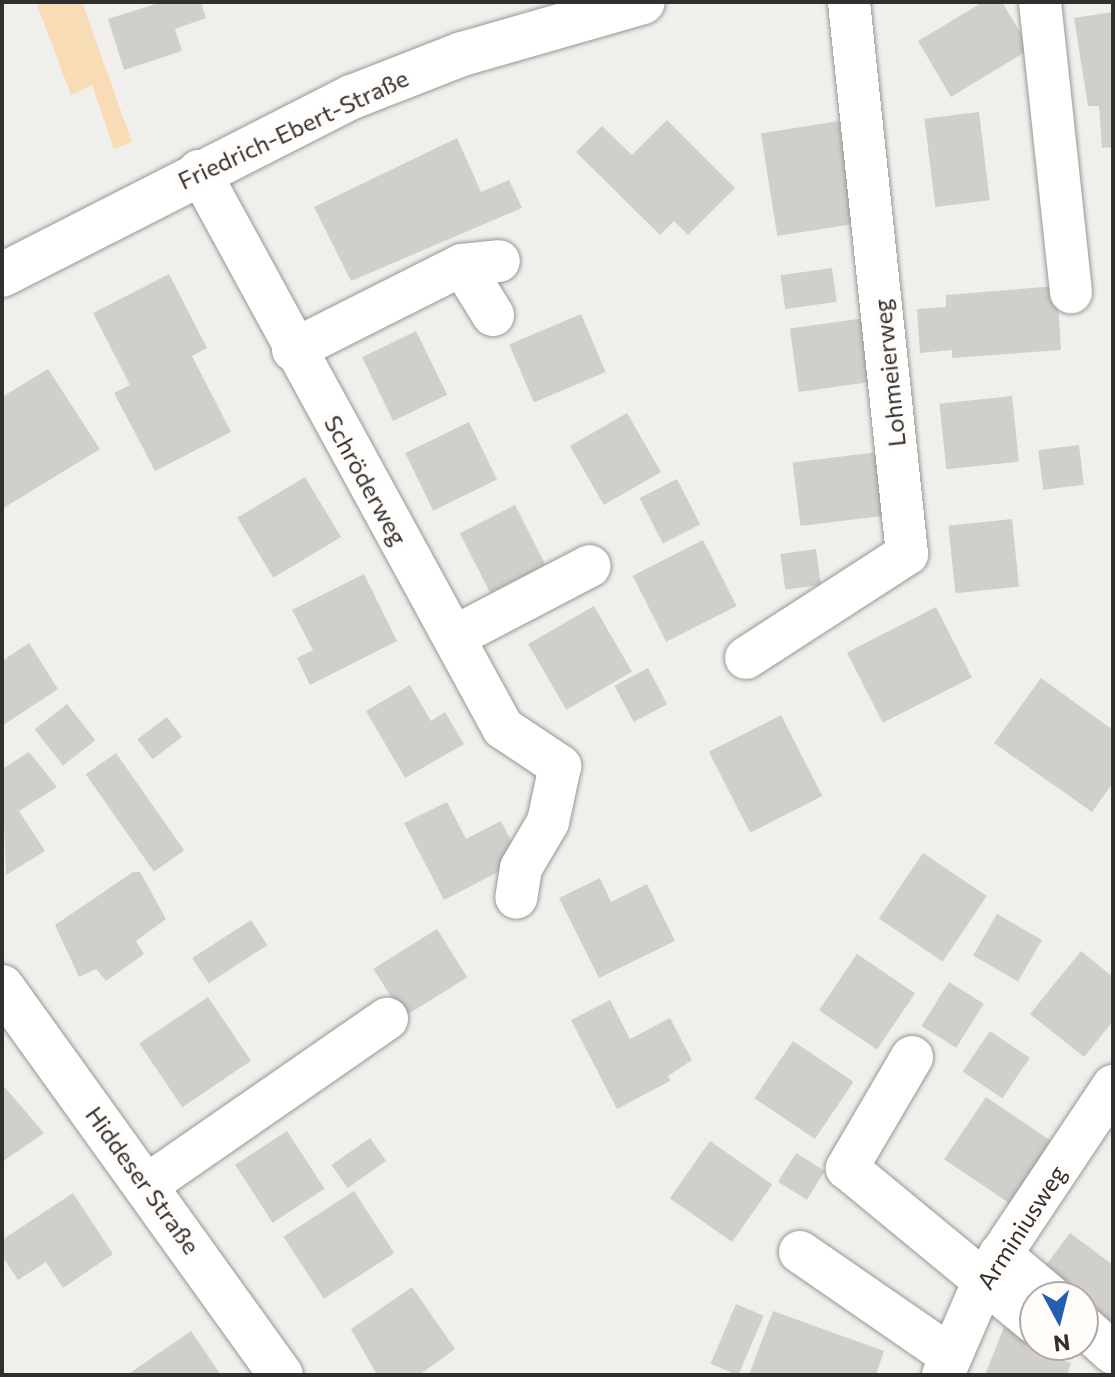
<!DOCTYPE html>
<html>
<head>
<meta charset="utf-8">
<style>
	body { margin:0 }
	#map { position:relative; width:1115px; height:1377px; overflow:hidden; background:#f1efeb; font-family:Commissioner,sans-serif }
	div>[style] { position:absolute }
	.green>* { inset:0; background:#f7dcb6 }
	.building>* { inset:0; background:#d1cfcb; transform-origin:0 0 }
	.roads { filter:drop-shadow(0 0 2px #999793) drop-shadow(0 0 2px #999793) }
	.minor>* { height:42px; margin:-21px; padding:0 21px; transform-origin:21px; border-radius:21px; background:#fff }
	.major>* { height:44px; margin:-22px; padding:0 22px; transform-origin:22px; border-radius:22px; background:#fff }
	span { translate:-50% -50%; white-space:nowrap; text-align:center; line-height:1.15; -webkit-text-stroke:8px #fffcf9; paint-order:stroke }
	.street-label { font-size:24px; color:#31302f }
	.frame { position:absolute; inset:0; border:4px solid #31302f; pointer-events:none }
	.north { position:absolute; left:1019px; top:1281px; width:80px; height:80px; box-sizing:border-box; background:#fffcf9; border:2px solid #adaaa8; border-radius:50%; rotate:173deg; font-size:22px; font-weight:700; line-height:32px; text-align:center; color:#31302f }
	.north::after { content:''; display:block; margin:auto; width:28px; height:36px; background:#235fb1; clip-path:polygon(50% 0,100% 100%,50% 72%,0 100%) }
</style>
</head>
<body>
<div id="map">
	<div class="green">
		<i style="clip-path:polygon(36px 2px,82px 2px,132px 142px,114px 149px,92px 85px,71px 95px)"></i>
	</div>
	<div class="building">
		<i style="clip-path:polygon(162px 2px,201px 2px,206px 18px,175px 29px,182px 51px,124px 70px,108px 19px)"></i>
		<i style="clip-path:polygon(983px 2px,1002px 2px,1030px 49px,951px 97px,918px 41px)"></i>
		<i style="clip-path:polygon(1113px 12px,1113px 147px,1102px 148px,1099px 106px,1088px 106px,1074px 18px)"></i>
		<i style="left:979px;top:112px;width:89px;height:55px;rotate:83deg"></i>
		<i style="clip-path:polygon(667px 120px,735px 188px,688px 235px,674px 221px,660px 235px,576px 152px,602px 126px,632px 155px)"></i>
		<i style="left:839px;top:121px;width:104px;height:79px;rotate:81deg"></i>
		<i style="clip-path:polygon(457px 138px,481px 192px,509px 180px,522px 208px,351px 281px,314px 207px)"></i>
		<i style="left:832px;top:268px;width:34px;height:52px;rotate:82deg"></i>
		<i style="clip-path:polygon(169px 274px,207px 348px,192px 356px,231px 432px,155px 471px,114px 393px,130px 385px,93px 313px)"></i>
		<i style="clip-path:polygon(1057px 286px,1061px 350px,952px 358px,952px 350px,920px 353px,917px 309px,946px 307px,946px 295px)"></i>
		<i style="left:581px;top:314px;width:63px;height:78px;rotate:67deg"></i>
		<i style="left:865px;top:318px;width:64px;height:76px;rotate:82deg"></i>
		<i style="left:416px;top:331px;width:71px;height:60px;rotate:64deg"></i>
		<i style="clip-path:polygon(48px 369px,100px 449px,2px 509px,2px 397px)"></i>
		<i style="left:1012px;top:396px;width:66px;height:73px;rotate:84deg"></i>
		<i style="left:627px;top:413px;width:68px;height:66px;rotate:60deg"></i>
		<i style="left:469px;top:422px;width:64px;height:71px;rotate:64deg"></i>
		<i style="left:1079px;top:445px;width:40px;height:41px;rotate:83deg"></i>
		<i style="left:878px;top:452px;width:64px;height:86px;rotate:83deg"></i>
		<i style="left:305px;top:477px;width:70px;height:79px;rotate:59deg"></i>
		<i style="left:677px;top:479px;width:51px;height:42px;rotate:63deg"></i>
		<i style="left:515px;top:505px;width:67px;height:62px;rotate:63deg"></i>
		<i style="left:1012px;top:519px;width:68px;height:64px;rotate:84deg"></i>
		<i style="left:703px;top:540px;width:74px;height:79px;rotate:63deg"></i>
		<i style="left:816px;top:549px;width:36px;height:36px;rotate:82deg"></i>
		<i style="clip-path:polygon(364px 574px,397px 641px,310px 685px,297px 658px,313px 650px,292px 610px)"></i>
		<i style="left:594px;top:606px;width:76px;height:76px;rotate:60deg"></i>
		<i style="left:936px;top:607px;width:79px;height:100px;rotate:63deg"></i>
		<i style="clip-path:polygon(29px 643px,58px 689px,2px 726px,2px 661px)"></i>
		<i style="left:648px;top:668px;width:41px;height:38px;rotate:62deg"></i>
		<i style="clip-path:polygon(1041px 678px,1113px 730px,1113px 783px,1092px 812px,994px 743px)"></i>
		<i style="clip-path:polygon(410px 685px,431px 721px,445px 712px,464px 744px,405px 778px,366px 711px)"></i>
		<i style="left:67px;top:704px;width:46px;height:41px;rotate:52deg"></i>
		<i style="left:781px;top:715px;width:91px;height:81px;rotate:63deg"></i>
		<i style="left:167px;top:717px;width:25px;height:37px;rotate:53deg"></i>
		<i style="clip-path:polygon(29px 752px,57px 787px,19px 811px,45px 851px,6px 875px,2px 769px)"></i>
		<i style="left:116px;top:753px;width:119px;height:37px;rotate:55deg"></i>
		<i style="clip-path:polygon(447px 802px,466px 839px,501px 821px,521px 860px,444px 900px,404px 823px)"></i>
		<i style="left:923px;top:853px;width:77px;height:79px;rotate:34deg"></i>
		<i style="clip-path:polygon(133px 872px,140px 872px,166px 919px,136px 941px,144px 954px,106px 981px,96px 969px,79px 977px,55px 925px)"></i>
		<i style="clip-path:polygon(600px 878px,611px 902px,647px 884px,675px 941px,599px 978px,559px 898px)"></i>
		<i style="left:997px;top:914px;width:52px;height:48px;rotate:30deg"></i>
		<i style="left:251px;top:920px;width:30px;height:70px;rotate:57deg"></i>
		<i style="left:437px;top:929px;width:57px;height:75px;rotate:58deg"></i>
		<i style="clip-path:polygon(1081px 951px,1113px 977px,1113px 1021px,1084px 1057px,1030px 1014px)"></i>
		<i style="left:857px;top:954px;width:70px;height:68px;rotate:34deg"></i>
		<i style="left:949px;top:982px;width:41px;height:52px;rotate:32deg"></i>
		<i style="left:208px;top:997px;width:77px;height:83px;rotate:56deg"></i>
		<i style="clip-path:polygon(610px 1000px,630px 1039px,670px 1018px,692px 1060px,668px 1076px,670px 1081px,617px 1109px,571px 1020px)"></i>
		<i style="left:990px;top:1031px;width:48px;height:49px;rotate:34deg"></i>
		<i style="left:793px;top:1041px;width:73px;height:69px;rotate:34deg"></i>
		<i style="clip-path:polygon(2px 1084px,44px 1133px,2px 1162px)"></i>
		<i style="left:986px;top:1097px;width:81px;height:75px;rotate:34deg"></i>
		<i style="left:287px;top:1131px;width:69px;height:62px;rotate:57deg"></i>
		<i style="left:370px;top:1138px;width:28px;height:47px;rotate:55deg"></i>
		<i style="left:710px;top:1141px;width:76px;height:70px;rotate:35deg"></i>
		<i style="left:796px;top:1153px;width:34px;height:34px;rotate:32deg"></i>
		<i style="left:354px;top:1191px;width:74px;height:84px;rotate:57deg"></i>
		<i style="clip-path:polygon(73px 1193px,113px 1254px,63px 1288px,46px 1262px,18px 1280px,2px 1256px,2px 1240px)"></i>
		<i style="clip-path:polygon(1070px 1233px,1113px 1265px,1113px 1328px,1043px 1269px)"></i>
		<i style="clip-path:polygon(412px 1287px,455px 1349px,419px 1375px,377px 1375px,351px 1329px)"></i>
		<i style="left:736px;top:1304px;width:30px;height:65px;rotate:23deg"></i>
		<i style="clip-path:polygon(773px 1311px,884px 1351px,876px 1375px,749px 1375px)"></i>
		<i style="clip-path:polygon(1006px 1322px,1035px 1333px,1035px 1345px,1045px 1345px,1042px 1352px,1071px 1363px,1067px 1375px,985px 1375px)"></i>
		<i style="clip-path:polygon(191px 1331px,221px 1375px,127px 1375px)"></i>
	</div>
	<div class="roads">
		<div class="minor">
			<i style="left:1040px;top:2px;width:292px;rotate:83.9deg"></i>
			<i style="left:199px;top:171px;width:635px;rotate:61.38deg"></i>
			<i style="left:503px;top:728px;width:69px;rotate:33.7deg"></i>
			<i style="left:560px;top:766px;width:57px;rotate:102.1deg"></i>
			<i style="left:548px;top:822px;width:53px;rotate:120.4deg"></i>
			<i style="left:521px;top:868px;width:30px;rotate:99deg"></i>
			<i style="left:462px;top:265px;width:59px;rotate:58.2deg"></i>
			<i style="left:293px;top:350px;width:189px;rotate:-26.7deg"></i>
			<i style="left:462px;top:265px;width:37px;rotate:-6deg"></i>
			<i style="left:454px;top:637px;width:153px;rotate:-27.6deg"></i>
			<i style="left:746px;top:658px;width:192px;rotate:-32.9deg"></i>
			<i style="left:907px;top:554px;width:555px;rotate:-96deg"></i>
			<i style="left:912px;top:1057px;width:129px;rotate:120.4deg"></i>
			<i style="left:847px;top:1168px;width:244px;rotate:39.5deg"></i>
			<i style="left:147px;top:1185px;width:292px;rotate:-34.7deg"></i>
			<i style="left:800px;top:1252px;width:183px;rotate:34.6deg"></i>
			<i style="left:1000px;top:1254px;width:67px;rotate:40.1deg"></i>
			<i style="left:1083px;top:1326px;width:40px;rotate:42deg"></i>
			<i style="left:943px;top:1375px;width:106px;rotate:-66.6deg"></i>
			<i style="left:985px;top:1278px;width:231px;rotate:-56.3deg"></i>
		</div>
		<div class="major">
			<i style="left:2px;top:275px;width:393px;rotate:-27deg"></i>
			<i style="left:352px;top:97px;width:118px;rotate:-21.4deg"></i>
			<i style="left:462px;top:54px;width:188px;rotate:-16deg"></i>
			<i style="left:2px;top:987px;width:478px;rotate:54.3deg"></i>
		</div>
	</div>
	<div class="street-label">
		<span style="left:293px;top:129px;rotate:-25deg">Friedrich-Ebert-Straße</span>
		<span style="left:889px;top:373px;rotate:-96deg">Lohmeierweg</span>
		<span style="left:366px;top:480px;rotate:61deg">Schröderweg</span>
		<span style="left:143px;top:1180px;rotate:54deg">Hiddeser Straße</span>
		<span style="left:1021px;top:1227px;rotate:-57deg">Arminiusweg</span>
	</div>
	<div class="frame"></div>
	<div class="north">N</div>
</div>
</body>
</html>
